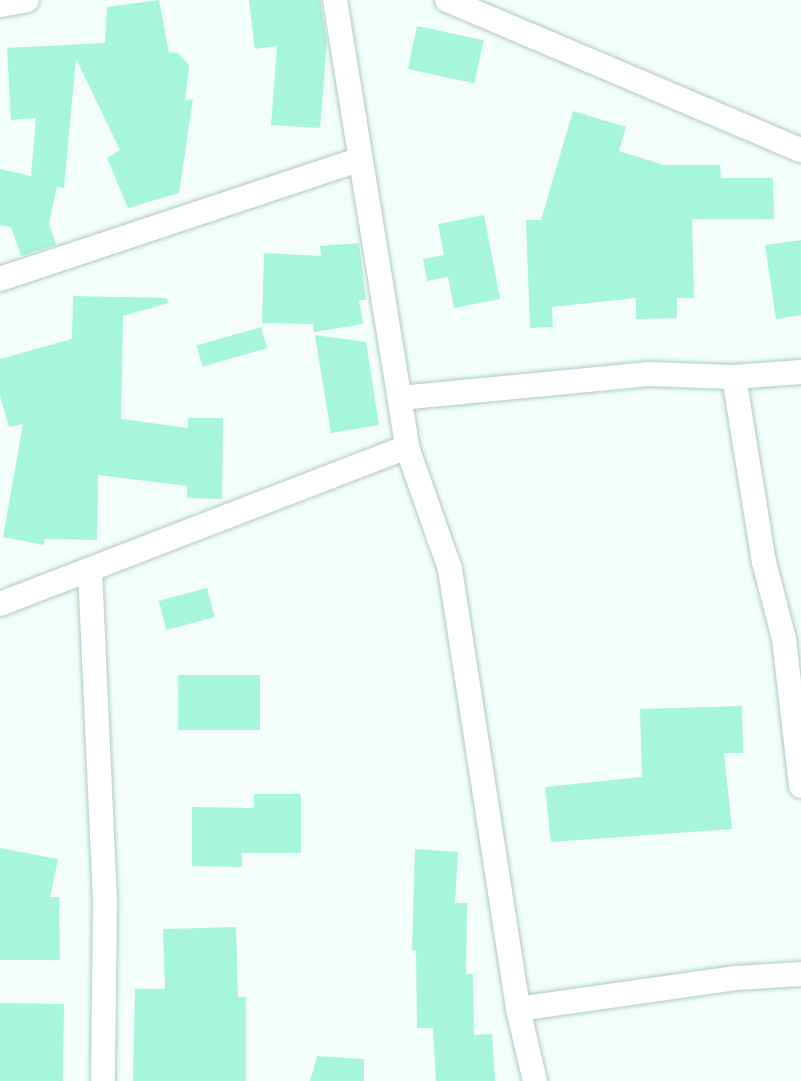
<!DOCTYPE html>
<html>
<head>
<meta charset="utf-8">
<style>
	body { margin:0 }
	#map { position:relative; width:801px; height:1081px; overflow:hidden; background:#f3fefa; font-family:Georgia,serif }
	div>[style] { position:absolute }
	.building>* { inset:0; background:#a7f5da; transform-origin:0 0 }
	.roads { filter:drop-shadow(0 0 2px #afcbc1) drop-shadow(0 0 2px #afcbc1) }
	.street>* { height:24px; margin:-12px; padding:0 12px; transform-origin:12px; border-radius:12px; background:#fff }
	span { translate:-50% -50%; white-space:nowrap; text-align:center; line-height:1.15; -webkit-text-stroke:6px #fff; paint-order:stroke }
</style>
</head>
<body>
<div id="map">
	<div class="building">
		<i style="clip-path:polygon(159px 0,169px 52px,178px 53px,189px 65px,185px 101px,193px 99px,179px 193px,128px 208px,107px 158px,120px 150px,76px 59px,64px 188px,57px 187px,49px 223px,56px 245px,21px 256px,11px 227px,0 225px,0 169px,31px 176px,36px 118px,11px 120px,7px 48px,105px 43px,107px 7px)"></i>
		<i style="clip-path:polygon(249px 0,320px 0,327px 41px,320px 128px,271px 125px,277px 46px,255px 49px)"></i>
		<i style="left:417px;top:26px;width:68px;height:44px;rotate:12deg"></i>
		<i style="clip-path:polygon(573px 111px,626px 127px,619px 151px,664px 165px,720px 165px,721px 178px,773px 178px,774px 219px,692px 219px,694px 298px,677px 298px,677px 318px,636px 319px,636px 298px,552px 307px,553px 327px,530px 328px,526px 220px,541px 220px)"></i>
		<i style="clip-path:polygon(484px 215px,500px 299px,454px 308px,448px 277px,427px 281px,423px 259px,444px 255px,438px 224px)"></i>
		<i style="clip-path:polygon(801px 240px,801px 315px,776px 319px,765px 245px)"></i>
		<i style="clip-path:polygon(359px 243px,366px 300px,359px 300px,363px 324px,314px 332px,313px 324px,262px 323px,264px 253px,321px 256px,320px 246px)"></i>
		<i style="clip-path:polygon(73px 296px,167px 298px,168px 303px,123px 316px,121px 419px,188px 428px,188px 418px,223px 418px,222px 499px,187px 498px,187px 486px,98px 475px,97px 540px,45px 539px,44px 545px,3px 537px,23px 424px,9px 427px,0 396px,0 359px,72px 339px)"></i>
		<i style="left:261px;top:327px;width:22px;height:67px;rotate:74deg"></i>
		<i style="clip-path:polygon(315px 335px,366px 342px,379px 425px,331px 433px)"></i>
		<i style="left:207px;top:588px;width:30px;height:50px;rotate:75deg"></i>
		<i style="left:178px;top:675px;width:82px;height:55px"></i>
		<i style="clip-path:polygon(742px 706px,743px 753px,724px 753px,732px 829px,551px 842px,545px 787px,642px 777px,640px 709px)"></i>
		<i style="clip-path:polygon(254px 794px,301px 794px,301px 853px,242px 853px,242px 867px,192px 866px,192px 807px,254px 808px)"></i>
		<i style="clip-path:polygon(0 848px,58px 859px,50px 897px,59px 897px,60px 960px,0 960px)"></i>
		<i style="clip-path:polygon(415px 849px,458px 852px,455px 903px,467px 903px,466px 974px,473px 974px,474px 1035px,492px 1034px,495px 1081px,436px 1081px,433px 1028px,417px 1028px,416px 950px,412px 950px)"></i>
		<i style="clip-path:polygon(236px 927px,238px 997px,246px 997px,246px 1081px,133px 1081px,135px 989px,165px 989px,163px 929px)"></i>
		<i style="left:0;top:1003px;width:64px;height:78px;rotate:1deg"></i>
		<i style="clip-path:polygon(317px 1056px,364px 1059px,364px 1081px,310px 1081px)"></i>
	</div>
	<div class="roads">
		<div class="street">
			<i style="left:335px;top:0;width:453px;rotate:80.8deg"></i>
			<i style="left:407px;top:447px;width:129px;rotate:70.6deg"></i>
			<i style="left:450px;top:569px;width:445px;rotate:81.2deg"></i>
			<i style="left:518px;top:1009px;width:74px;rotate:76.7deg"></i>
			<i style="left:447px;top:0;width:384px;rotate:23deg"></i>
			<i style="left:0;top:5px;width:27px;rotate:-10deg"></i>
			<i style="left:0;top:279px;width:380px;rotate:-18.4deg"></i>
			<i style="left:734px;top:377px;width:187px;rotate:80.8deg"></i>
			<i style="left:764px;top:562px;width:80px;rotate:75.4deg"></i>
			<i style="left:784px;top:639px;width:148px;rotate:83.4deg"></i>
			<i style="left:400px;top:398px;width:248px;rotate:-5.5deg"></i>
			<i style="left:647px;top:374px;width:87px;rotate:2deg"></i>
			<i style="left:734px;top:377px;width:67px;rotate:-4.3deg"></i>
			<i style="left:90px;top:570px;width:335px;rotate:87.4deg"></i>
			<i style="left:105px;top:905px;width:176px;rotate:90.7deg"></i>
			<i style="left:0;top:604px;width:436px;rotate:-21.1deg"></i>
			<i style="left:518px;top:1009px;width:220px;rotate:-8.1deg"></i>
			<i style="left:736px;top:978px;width:65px;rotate:-3.5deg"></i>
		</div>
	</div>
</div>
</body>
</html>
